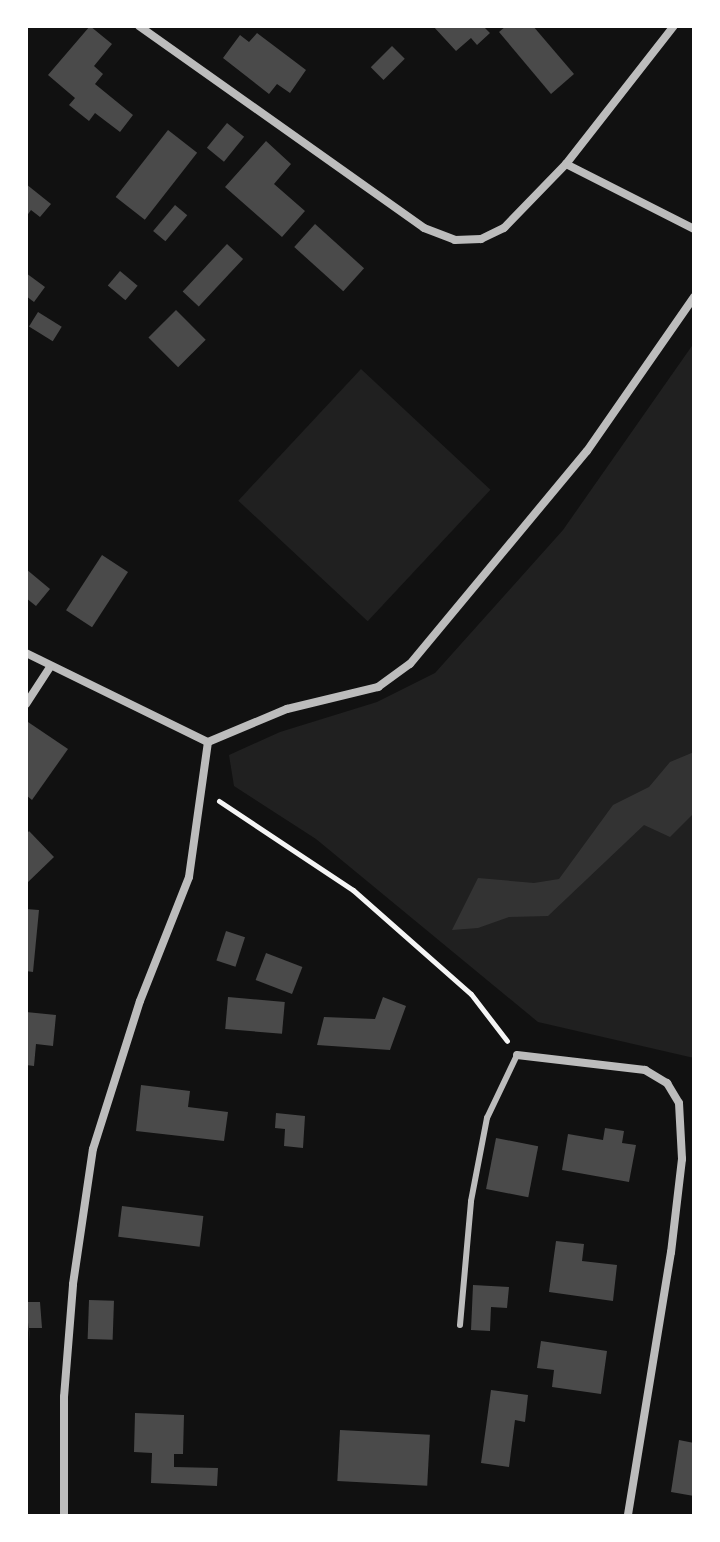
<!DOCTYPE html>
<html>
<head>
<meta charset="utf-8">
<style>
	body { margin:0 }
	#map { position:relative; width:720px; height:1542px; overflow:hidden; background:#111; font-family:Lato,sans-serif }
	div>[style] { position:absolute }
	.green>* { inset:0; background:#202020; transform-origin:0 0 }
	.water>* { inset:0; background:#333 }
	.building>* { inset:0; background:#4a4a4a; transform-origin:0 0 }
	.path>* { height:5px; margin:-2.5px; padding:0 2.5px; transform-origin:2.5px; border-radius:2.5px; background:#f5f5f5 }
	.service>* { height:6px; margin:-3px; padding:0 3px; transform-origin:3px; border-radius:3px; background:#bcbcbc }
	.minor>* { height:8px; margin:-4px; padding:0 4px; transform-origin:4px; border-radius:4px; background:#bcbcbc }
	span { translate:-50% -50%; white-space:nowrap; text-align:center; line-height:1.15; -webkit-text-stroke:6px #fff; paint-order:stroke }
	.frame { position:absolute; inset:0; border:28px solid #fff; pointer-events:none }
</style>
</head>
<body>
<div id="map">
	<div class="green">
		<i style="clip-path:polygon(694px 343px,694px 1058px,538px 1022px,316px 839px,234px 786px,229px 755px,280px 732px,377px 702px,435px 673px,563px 530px)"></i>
		<i style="left:361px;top:369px;width:177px;height:180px;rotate:43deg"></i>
	</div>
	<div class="water">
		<i style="clip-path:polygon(694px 752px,694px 813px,670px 837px,644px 825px,548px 916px,509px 917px,478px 928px,452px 930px,478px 878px,534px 883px,559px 879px,613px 805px,649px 787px,670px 762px)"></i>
	</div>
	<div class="building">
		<i style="clip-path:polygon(90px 26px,112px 44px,94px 66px,103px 74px,95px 84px,133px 115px,120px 132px,95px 113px,89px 121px,69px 105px,75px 98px,48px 75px)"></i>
		<i style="clip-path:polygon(433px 26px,483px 26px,490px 33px,477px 45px,471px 38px,456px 51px)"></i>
		<i style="clip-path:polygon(506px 26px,533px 26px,574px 74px,551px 94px,499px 32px)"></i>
		<i style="clip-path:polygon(257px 33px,306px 70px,290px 93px,277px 84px,269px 94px,223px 58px,240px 35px,249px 42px)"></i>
		<i style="left:392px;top:46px;width:18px;height:30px;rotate:45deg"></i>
		<i style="left:227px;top:123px;width:22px;height:32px;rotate:39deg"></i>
		<i style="left:168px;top:130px;width:37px;height:85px;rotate:38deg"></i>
		<i style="clip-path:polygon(266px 141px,291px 164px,274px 184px,305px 211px,282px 237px,225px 187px)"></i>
		<i style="clip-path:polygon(26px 184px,51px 204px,40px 217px,31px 210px,26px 217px)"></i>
		<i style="left:175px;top:205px;width:16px;height:34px;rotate:40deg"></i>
		<i style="left:315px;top:224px;width:66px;height:31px;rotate:42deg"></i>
		<i style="left:227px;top:244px;width:22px;height:65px;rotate:43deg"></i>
		<i style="left:120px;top:271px;width:23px;height:19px;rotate:40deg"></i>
		<i style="clip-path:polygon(26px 273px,45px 287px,34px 302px,26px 296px)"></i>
		<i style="left:176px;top:310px;width:42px;height:39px;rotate:45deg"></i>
		<i style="left:38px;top:312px;width:28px;height:17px;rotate:32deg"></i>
		<i style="left:102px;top:555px;width:31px;height:66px;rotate:33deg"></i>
		<i style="clip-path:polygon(26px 569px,50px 589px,36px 606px,26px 598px)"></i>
		<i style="clip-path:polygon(28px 722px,68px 749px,32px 800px,26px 795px)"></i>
		<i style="clip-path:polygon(29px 831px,54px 857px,26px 884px,26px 835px)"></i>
		<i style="clip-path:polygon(26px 909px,39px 910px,33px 972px,26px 971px)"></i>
		<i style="left:226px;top:931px;width:20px;height:31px;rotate:18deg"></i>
		<i style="left:266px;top:953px;width:39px;height:29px;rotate:21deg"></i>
		<i style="left:228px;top:997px;width:57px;height:32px;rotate:5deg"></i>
		<i style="clip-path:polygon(383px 997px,406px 1006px,390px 1050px,317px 1045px,324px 1017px,375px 1019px)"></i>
		<i style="clip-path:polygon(26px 1012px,56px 1015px,53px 1046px,36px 1044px,34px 1066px,26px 1065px)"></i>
		<i style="clip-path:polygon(141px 1085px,190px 1091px,188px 1107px,228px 1112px,224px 1141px,136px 1131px)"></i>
		<i style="clip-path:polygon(276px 1113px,305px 1116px,303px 1148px,284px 1146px,285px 1129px,275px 1128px)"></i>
		<i style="clip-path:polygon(605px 1128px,624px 1131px,622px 1143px,636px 1145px,629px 1182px,562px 1170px,568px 1134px,603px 1140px)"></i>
		<i style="left:496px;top:1138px;width:43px;height:52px;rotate:11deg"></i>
		<i style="left:122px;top:1206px;width:82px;height:31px;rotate:7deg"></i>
		<i style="clip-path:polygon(556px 1241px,584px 1244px,582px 1261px,617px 1265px,613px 1301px,549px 1292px)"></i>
		<i style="clip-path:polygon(473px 1285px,509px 1287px,507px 1308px,491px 1307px,490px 1331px,471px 1330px)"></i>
		<i style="left:89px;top:1300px;width:25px;height:39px;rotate:2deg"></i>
		<i style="clip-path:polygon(26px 1302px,40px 1302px,42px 1328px,29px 1328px,30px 1343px)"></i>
		<i style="clip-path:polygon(541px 1341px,607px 1351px,601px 1394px,552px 1387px,554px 1370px,537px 1368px)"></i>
		<i style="clip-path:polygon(491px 1390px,528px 1395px,525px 1422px,515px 1420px,509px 1467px,481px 1463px)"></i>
		<i style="clip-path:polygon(135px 1413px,184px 1415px,183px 1454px,174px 1454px,174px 1467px,218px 1468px,217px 1486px,151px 1483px,152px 1453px,134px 1452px)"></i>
		<i style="left:340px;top:1430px;width:90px;height:51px;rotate:3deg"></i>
		<i style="clip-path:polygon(679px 1440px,694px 1443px,694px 1496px,671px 1492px)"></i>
	</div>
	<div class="path">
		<i style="left:219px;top:801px;width:161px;rotate:33.6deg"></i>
		<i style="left:353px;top:890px;width:157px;rotate:41.4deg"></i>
		<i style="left:471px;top:994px;width:59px;rotate:52.5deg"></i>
	</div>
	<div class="service">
		<i style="left:460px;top:1325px;width:124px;rotate:-84.9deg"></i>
		<i style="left:471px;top:1201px;width:85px;rotate:-79.1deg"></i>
		<i style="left:487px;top:1118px;width:70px;rotate:-64.5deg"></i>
	</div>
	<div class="minor">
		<i style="left:139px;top:26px;width:349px;rotate:35.3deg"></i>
		<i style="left:424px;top:228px;width:33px;rotate:21deg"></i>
		<i style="left:455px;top:240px;width:26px;rotate:-2deg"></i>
		<i style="left:481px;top:239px;width:25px;rotate:-26deg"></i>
		<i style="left:504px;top:228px;width:89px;rotate:-45.9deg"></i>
		<i style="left:566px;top:164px;width:175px;rotate:-52deg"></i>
		<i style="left:566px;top:164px;width:144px;rotate:26.9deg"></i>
		<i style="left:26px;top:653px;width:203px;rotate:26.1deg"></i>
		<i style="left:26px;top:704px;width:44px;rotate:-57deg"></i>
		<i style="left:517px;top:1055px;width:129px;rotate:6.7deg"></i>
		<i style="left:645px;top:1070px;width:26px;rotate:31deg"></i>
		<i style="left:667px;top:1083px;width:23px;rotate:59deg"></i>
		<i style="left:679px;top:1103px;width:56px;rotate:86.9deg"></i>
		<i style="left:682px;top:1159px;width:94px;rotate:96.7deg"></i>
		<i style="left:671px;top:1252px;width:267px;rotate:99.3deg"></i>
		<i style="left:64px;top:1516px;width:119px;rotate:-90deg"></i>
		<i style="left:64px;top:1397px;width:113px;rotate:-85.4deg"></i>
		<i style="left:73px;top:1284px;width:136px;rotate:-81.6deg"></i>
		<i style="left:93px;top:1149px;width:155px;rotate:-72.4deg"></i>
		<i style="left:140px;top:1001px;width:133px;rotate:-68.4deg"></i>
		<i style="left:189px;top:877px;width:136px;rotate:-82deg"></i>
		<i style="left:208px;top:742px;width:86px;rotate:-22.7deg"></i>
		<i style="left:287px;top:709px;width:94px;rotate:-13.6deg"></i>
		<i style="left:378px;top:687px;width:39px;rotate:-36deg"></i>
		<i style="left:410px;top:664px;width:277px;rotate:-50.3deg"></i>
		<i style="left:587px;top:451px;width:188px;rotate:-55.2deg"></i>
	</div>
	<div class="frame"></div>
</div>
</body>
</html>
